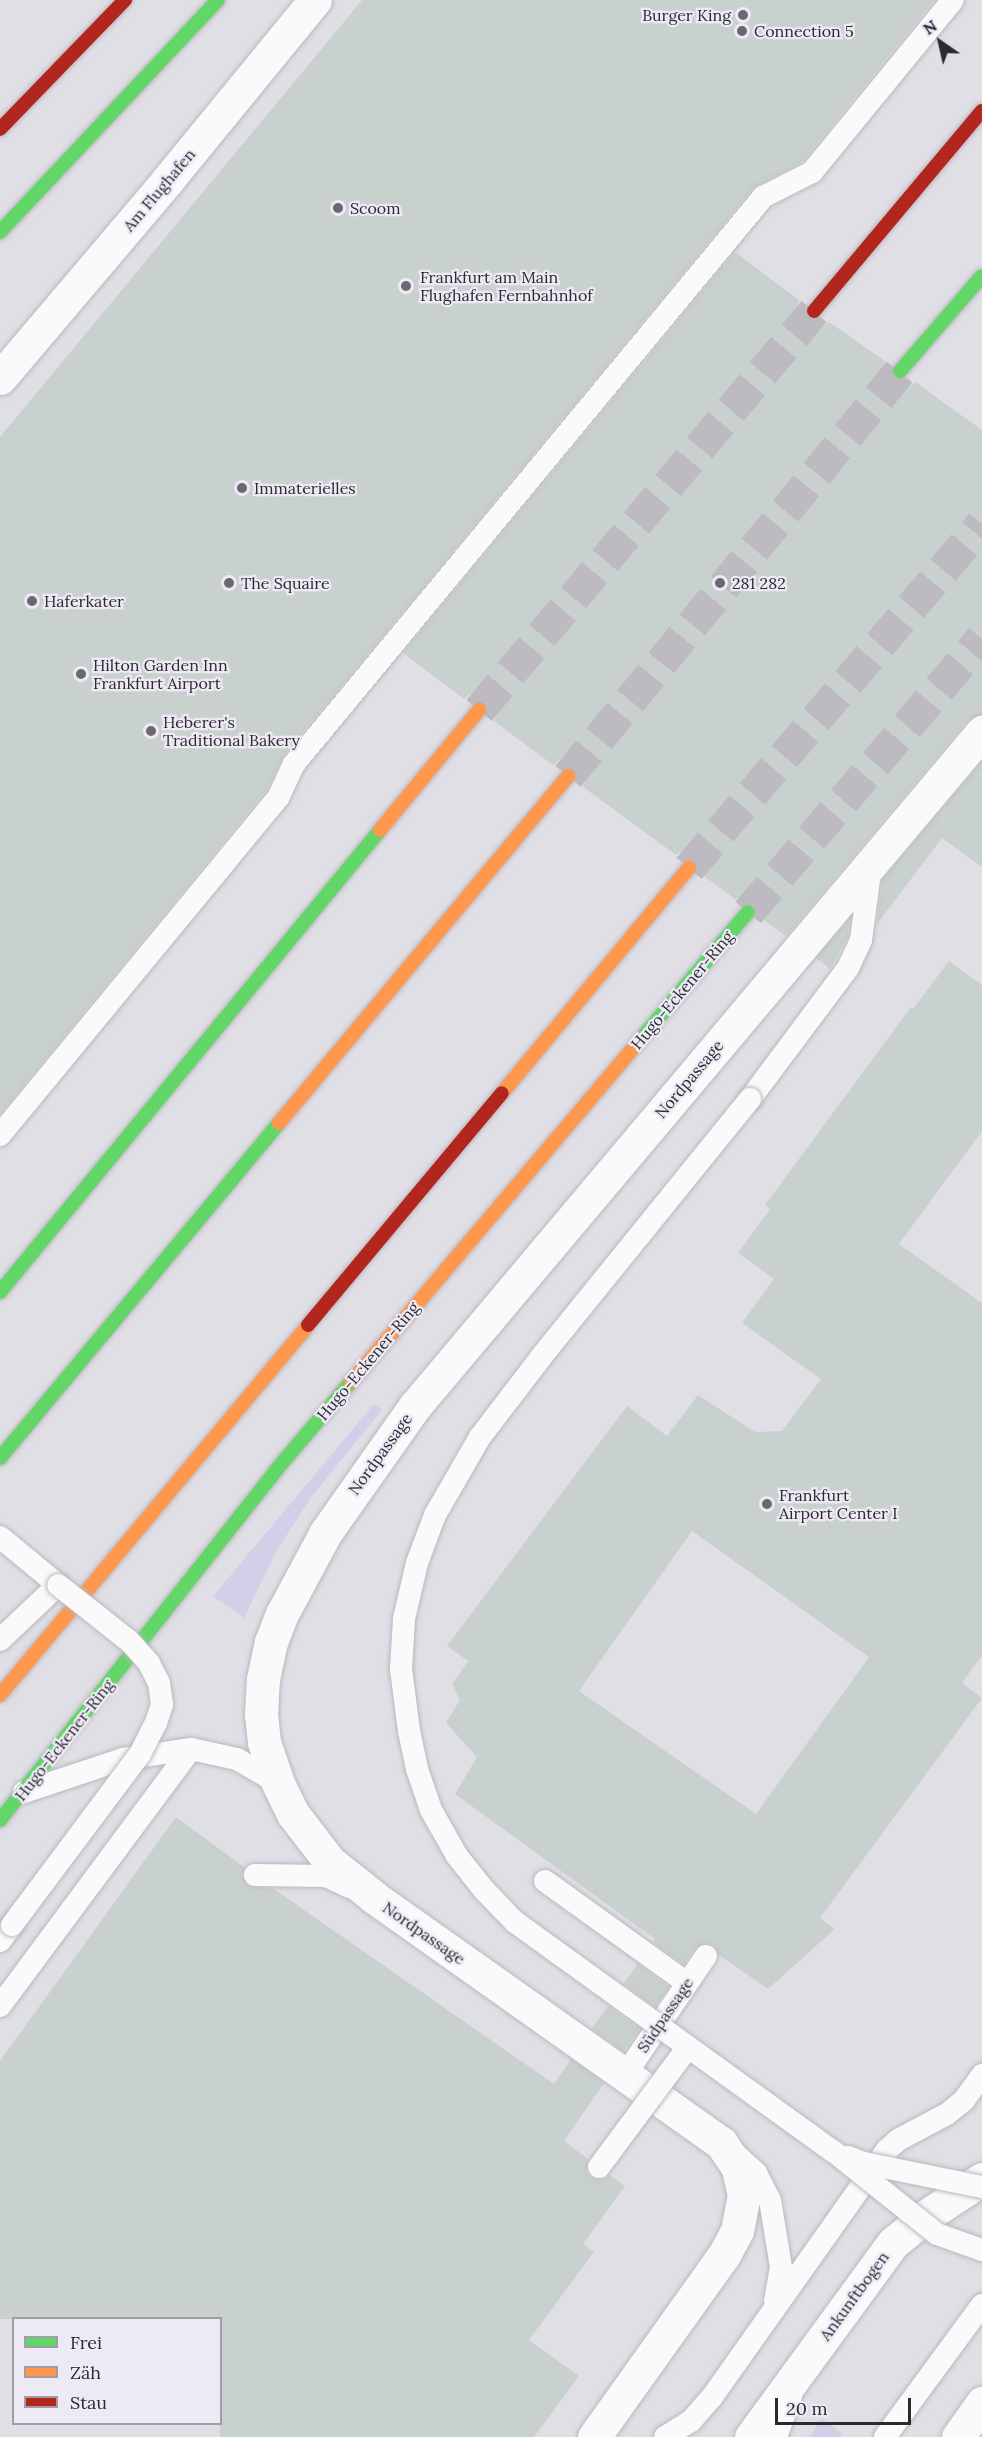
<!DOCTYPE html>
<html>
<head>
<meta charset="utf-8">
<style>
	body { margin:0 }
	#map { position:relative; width:982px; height:2437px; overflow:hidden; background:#e1dfe6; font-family:Lora,serif }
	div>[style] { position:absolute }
	.green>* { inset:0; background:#d5cee8 }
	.building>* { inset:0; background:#c9d1ce; transform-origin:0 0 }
	.secondary-tunnel>* { height:33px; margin-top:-16.5px; transform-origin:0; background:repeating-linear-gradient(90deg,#bdbbc1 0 33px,transparent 0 49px) }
	.highway-tunnel>* { height:33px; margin-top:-16.5px; transform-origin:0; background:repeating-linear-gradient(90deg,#bdbbc1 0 33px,transparent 0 49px) }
	.roads { filter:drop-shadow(0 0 2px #bab8be) drop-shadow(0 0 2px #bab8be) }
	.lane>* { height:22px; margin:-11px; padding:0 11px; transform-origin:11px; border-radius:11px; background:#fafafb }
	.street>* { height:33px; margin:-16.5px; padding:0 16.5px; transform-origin:16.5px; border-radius:16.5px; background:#fafafb }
	.fast>* { height:14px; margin:-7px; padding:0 7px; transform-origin:7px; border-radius:7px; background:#63d668 }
	.slow>* { height:14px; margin:-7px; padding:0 7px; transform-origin:7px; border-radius:7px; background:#ff974d }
	.jam>* { height:14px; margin:-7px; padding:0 7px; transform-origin:7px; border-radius:7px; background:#b3261e }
	.bridges { filter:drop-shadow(0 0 2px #bab8be) drop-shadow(0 0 2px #bab8be) }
	.lane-bridge>* { height:22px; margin:-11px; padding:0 11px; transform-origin:11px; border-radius:11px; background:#fafafb }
	.dots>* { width:16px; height:16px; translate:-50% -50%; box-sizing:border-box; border:3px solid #edeaf6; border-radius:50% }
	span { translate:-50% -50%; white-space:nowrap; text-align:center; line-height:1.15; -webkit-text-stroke:4.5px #edeaf6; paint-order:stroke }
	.poi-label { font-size:16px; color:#2b2a2f }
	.right { translate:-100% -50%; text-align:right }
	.left { translate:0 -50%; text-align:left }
	.street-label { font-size:16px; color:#2b2a2f }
	.legend { position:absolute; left:12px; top:2317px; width:210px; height:108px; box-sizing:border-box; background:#edeaf6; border:2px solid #9f9da6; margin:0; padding:8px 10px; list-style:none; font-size:18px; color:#2b2a2f }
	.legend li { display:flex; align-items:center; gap:12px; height:30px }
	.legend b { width:30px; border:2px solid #9f9da6 }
	.north { position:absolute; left:910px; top:12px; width:60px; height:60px; -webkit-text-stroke:4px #edeaf6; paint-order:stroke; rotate:326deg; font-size:16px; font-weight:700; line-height:24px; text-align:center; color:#2b2a2f }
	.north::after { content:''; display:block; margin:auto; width:21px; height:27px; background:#2b2a2f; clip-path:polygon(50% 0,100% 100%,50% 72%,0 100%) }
	.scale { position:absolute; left:775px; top:2398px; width:136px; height:27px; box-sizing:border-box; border:3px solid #2b2a2f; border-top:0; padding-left:8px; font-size:18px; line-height:21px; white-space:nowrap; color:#2b2a2f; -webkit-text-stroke:4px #edeaf6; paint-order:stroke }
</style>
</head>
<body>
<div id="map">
	<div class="green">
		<i style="clip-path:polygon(374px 1404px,382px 1410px,312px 1496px,277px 1550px,244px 1618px,213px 1596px)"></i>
		<i style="clip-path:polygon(821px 2418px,843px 2434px,841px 2437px,810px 2437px)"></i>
	</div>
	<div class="building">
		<i style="clip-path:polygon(362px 0,934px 0,803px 161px,753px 188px,284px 755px,267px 789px,0 1114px,0 437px)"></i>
		<i style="clip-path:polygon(735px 252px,799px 300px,796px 308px,796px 317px,802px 326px,811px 329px,820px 329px,829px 322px,885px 361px,882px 377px,888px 386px,896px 389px,906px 389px,915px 382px,982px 430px,982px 714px,968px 720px,786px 936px,764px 920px,766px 906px,760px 897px,751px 894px,735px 899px,705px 877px,707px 862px,700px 853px,692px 849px,683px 850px,676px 855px,583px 787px,586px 779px,586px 770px,580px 761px,572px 758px,562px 758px,553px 765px,494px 721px,498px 712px,497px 704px,490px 695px,482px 691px,473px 692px,464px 699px,403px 653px)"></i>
		<i style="clip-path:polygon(982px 761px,982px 867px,942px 838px,877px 924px,883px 879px)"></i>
		<i style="clip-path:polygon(850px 918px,848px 936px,830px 969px,816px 958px)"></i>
		<i style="clip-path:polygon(evenodd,949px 961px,982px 985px,982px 1131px,899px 1244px,982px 1303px,982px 1655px,962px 1683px,982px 1698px,820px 1918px,835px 1929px,768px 1989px,719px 1955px,714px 1945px,708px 1943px,695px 1948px,684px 1964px,653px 1942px,655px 1939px,455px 1794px,477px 1757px,446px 1723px,460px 1700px,452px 1684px,468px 1661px,447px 1646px,627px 1406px,667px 1436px,698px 1395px,755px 1432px,782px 1431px,821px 1379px,742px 1323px,774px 1279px,738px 1253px,770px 1209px,765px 1205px,911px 1007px,913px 1009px,949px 961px,692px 1531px,869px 1657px,756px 1814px,579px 1691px,692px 1531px)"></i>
		<i style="clip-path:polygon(176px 1817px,244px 1867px,242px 1875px,248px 1886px,274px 1889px,554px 2084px,571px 2059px,604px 2083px,564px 2141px,588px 2159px,586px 2172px,591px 2178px,604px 2180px,610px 2175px,625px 2186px,583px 2244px,594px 2252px,529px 2340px,579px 2376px,534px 2437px,220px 2437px,220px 2319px,0 2319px,0 2061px)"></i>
		<i style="left:638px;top:1964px;width:39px;height:24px;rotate:37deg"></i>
		<i style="left:608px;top:2006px;width:39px;height:28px;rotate:36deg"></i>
	</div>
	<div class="secondary-tunnel">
		<i style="left:689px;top:868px;width:452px;rotate:-49.6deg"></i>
		<i style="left:748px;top:912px;width:360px;rotate:-49.5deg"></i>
	</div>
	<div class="highway-tunnel">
		<i style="left:479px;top:710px;width:521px;rotate:-49.98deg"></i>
		<i style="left:568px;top:776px;width:524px;rotate:-50.66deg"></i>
	</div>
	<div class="roads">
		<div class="lane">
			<i style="left:750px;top:1099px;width:164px;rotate:-53.2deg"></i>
			<i style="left:848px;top:968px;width:31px;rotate:-65deg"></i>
			<i style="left:861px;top:940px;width:76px;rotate:-82.4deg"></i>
			<i style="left:0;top:1135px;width:439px;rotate:-50.5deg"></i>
			<i style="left:279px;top:796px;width:35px;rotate:-65deg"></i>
			<i style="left:294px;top:764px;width:736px;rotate:-50.4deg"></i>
			<i style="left:763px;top:197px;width:55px;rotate:-27deg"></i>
			<i style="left:812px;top:172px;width:222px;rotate:-50.7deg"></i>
			<i style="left:0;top:1537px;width:75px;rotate:39.6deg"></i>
			<i style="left:58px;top:1585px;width:80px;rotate:136.5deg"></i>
			<i style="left:24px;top:1792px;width:104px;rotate:-18.4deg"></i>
			<i style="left:123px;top:1759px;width:69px;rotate:-8.4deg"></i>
			<i style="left:191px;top:1749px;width:47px;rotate:12.3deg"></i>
			<i style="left:237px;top:1759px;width:48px;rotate:30.3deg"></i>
			<i style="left:255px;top:1875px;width:71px;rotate:0.8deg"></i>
			<i style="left:326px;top:1876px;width:26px;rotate:25deg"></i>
			<i style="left:545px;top:1881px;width:175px;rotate:35.7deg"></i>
			<i style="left:0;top:1941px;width:20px;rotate:-53deg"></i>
			<i style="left:0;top:2006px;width:320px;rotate:-53.4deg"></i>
			<i style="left:625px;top:2075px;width:144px;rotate:-55.8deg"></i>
			<i style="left:734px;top:2153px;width:30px;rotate:42deg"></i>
			<i style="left:756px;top:2173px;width:30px;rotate:63deg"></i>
			<i style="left:770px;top:2200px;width:68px;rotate:80.7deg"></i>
			<i style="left:781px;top:2267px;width:34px;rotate:100deg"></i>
			<i style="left:665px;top:2437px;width:31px;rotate:-32deg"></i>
			<i style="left:691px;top:2421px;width:32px;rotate:-49deg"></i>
			<i style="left:712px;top:2397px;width:303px;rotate:-54.7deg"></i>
			<i style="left:887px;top:2150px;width:15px;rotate:-42deg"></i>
			<i style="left:898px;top:2140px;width:55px;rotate:-28deg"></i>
			<i style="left:947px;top:2114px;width:22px;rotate:-39deg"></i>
			<i style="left:964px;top:2100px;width:31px;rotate:-54deg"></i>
			<i style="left:776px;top:2437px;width:44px;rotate:-69.9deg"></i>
			<i style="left:885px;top:2437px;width:164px;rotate:-53.7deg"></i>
		</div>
		<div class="street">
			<i style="left:0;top:378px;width:257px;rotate:-49.7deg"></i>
			<i style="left:166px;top:182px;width:235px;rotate:-50.7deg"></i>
			<i style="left:594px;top:2437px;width:224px;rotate:-54.5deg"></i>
			<i style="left:724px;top:2255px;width:27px;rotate:-62deg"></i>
			<i style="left:737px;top:2231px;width:37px;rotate:-79deg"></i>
			<i style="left:744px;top:2195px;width:28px;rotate:-103deg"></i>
			<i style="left:738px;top:2168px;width:30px;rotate:-124deg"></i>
			<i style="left:721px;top:2143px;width:425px;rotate:-144.7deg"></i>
			<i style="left:374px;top:1897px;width:56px;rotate:-141.5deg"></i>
			<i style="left:330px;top:1862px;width:61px;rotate:-127.6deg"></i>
			<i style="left:293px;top:1814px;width:34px;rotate:-116deg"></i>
			<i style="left:278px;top:1783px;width:43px;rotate:-108.9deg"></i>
			<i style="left:264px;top:1742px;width:27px;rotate:-96deg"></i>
			<i style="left:261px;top:1715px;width:36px;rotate:-87deg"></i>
			<i style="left:263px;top:1679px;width:38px;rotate:-78deg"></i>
			<i style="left:271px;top:1642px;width:30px;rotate:-69deg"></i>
			<i style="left:282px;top:1614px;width:93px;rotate:-61.8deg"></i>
			<i style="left:326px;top:1532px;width:154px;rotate:-54.8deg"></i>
			<i style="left:415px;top:1406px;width:881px;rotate:-49.93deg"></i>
			<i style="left:751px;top:2437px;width:240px;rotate:-53.8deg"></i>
			<i style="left:893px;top:2243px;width:43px;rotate:-39.3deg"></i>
			<i style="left:926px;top:2216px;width:67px;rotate:-33.5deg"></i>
			<i style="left:958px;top:2437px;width:42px;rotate:-54.8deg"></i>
		</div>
		<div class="fast">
			<i style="left:0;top:232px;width:318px;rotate:-46.8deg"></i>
			<i style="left:900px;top:371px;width:125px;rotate:-49.2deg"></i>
			<i style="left:635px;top:1046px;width:175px;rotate:-49.9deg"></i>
			<i style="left:0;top:1292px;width:598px;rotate:-50.56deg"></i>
			<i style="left:0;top:1458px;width:436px;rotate:-50.2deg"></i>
			<i style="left:0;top:1820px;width:446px;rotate:-51.7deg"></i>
			<i style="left:276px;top:1470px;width:116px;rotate:-49.6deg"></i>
		</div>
		<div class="slow">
			<i style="left:380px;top:830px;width:156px;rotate:-50.5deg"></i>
			<i style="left:502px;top:1093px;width:293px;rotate:-50.3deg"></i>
			<i style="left:279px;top:1123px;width:452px;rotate:-50.2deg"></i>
			<i style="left:351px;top:1382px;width:440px;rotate:-49.8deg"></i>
			<i style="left:0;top:1695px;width:481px;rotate:-50.2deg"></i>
		</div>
		<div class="jam">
			<i style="left:0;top:129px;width:180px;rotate:-45.9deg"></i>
			<i style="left:814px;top:311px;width:261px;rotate:-50deg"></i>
			<i style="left:308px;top:1325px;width:302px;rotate:-50.1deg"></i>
		</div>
	</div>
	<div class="bridges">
		<div class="lane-bridge">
			<i style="left:750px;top:1099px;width:331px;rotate:129deg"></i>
			<i style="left:542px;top:1356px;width:102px;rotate:127.4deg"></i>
			<i style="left:480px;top:1437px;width:90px;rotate:120deg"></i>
			<i style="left:435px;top:1515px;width:51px;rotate:110.6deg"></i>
			<i style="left:417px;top:1563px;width:57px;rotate:103.1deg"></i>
			<i style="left:404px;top:1619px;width:50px;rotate:93.4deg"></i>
			<i style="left:401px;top:1669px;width:63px;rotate:82.6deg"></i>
			<i style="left:409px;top:1731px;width:39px;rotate:78deg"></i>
			<i style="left:417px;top:1769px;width:43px;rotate:71.1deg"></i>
			<i style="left:431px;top:1810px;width:53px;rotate:60.5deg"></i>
			<i style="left:457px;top:1856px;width:43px;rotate:51.5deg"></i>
			<i style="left:484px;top:1890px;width:45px;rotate:45.9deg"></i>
			<i style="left:515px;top:1922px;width:392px;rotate:35.8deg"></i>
			<i style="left:833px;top:2151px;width:133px;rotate:38.6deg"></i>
			<i style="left:937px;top:2234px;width:48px;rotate:19.6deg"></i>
			<i style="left:12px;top:1925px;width:214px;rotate:-53.2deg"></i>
			<i style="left:140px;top:1754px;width:35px;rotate:-63deg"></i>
			<i style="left:156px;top:1723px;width:20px;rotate:-72deg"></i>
			<i style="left:162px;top:1704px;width:21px;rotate:-98deg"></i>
			<i style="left:159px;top:1683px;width:22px;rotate:-117deg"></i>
			<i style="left:149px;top:1663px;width:30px;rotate:-132deg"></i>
			<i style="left:129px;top:1641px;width:90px;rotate:-141.7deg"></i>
			<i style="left:848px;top:2157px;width:17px;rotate:21deg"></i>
			<i style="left:864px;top:2163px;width:120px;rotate:11.5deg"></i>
			<i style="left:599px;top:2167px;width:149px;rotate:-53.4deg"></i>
		</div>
	</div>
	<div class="dots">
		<i style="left:743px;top:15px;background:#6b696f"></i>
		<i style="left:742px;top:31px;background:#6b696f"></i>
		<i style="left:338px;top:208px;background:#6b696f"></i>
		<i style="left:406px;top:286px;background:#6b696f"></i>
		<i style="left:242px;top:488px;background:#6b696f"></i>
		<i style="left:229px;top:583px;background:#6b696f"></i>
		<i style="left:720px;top:583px;background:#6b696f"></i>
		<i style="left:32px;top:601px;background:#6b696f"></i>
		<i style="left:81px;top:674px;background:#6b696f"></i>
		<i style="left:151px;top:731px;background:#6b696f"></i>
		<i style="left:767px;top:1504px;background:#6b696f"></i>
	</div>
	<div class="poi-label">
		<span class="right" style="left:731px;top:15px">Burger King</span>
		<span class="left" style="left:754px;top:31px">Connection 5</span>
		<span class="left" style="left:350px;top:208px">Scoom</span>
		<span class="left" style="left:420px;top:286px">Frankfurt am Main<br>Flughafen Fernbahnhof</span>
		<span class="left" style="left:254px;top:488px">Immaterielles</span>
		<span class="left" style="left:241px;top:583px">The Squaire</span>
		<span class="left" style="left:732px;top:583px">281 282</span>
		<span class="left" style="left:44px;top:601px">Haferkater</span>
		<span class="left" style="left:93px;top:674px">Hilton Garden Inn<br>Frankfurt Airport</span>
		<span class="left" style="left:163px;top:731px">Heberer's<br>Traditional Bakery</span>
		<span class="left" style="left:779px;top:1504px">Frankfurt<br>Airport Center I</span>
	</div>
	<div class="street-label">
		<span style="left:159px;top:190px;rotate:-50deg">Am Flughafen</span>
		<span style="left:682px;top:990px;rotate:-50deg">Hugo-Eckener-Ring</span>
		<span style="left:689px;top:1079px;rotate:-50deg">Nordpassage</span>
		<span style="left:368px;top:1361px;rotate:-50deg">Hugo-Eckener-Ring</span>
		<span style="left:380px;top:1454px;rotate:-54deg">Nordpassage</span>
		<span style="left:64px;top:1740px;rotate:-52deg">Hugo-Eckener-Ring</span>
		<span style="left:424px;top:1933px;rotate:35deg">Nordpassage</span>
		<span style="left:665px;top:2015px;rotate:-56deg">Südpassage</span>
		<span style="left:854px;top:2296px;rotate:-54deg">Ankunftbogen</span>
	</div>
	<ul class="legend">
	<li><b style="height:8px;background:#63d668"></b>Frei</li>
	<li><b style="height:8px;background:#ff974d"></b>Zäh</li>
	<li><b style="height:8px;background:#b3261e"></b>Stau</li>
	</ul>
	<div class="north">N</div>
	<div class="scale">20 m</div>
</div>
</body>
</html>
